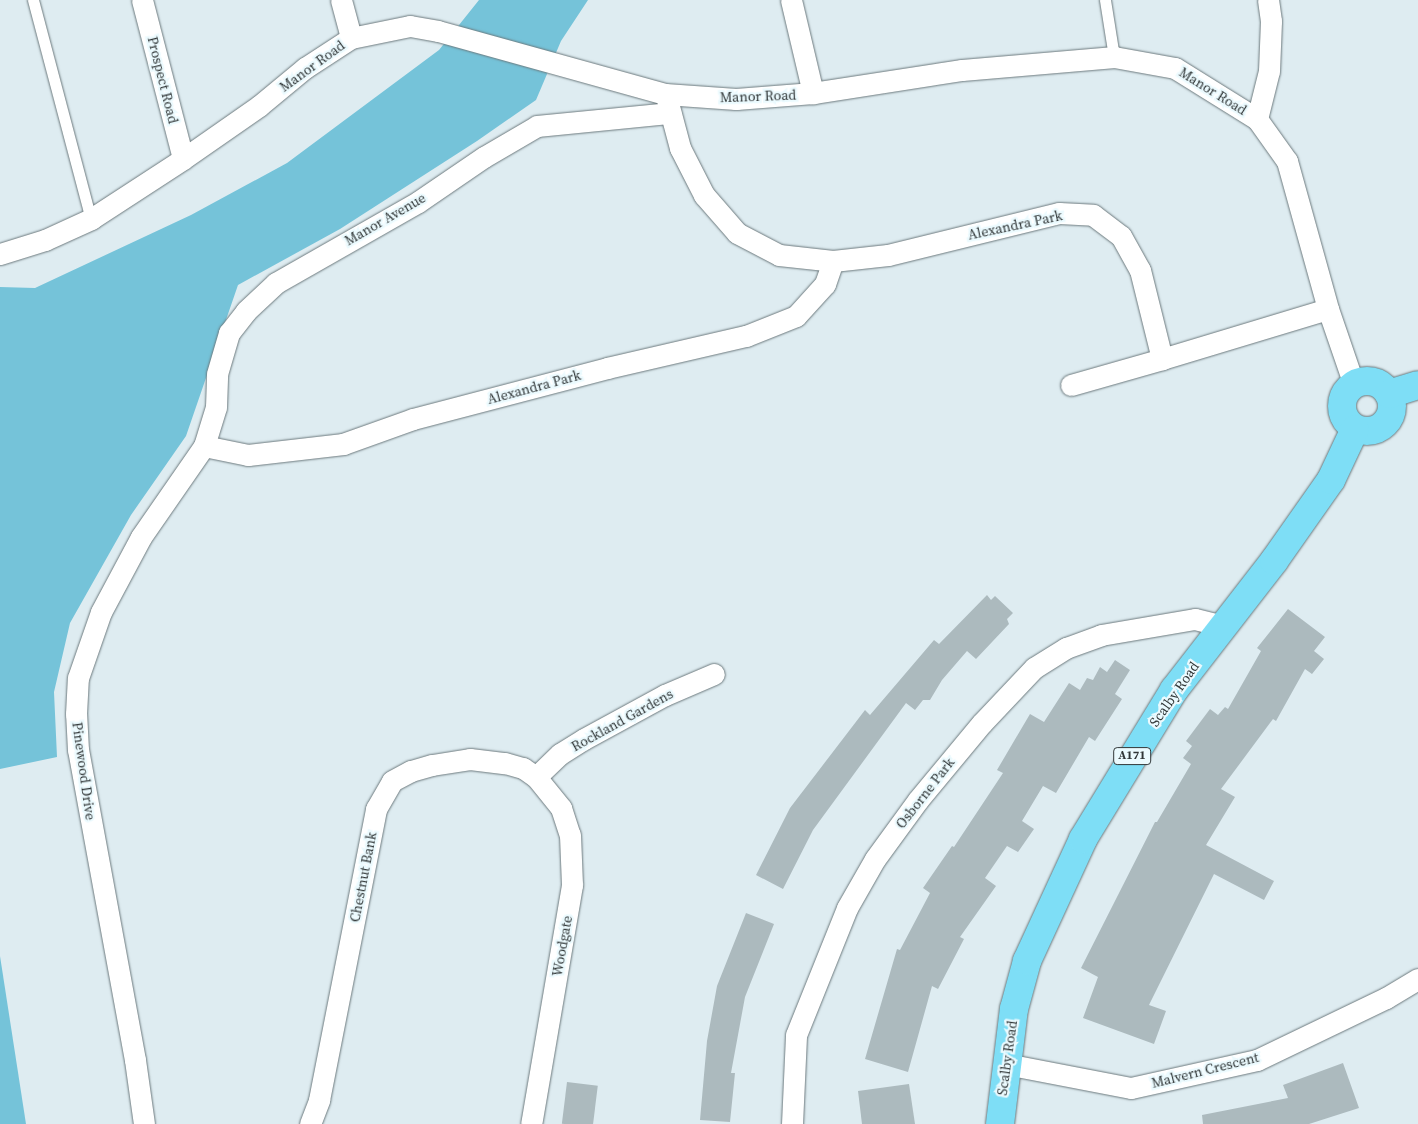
<!DOCTYPE html>
<html>
<head>
<meta charset="utf-8">
<style>
	body { margin:0 }
	#map { position:relative; width:1418px; height:1124px; overflow:hidden; background:#deecf1; font-family:"Source Serif 4",serif }
	div>[style] { position:absolute }
	.green>* { inset:0; background:#75c3d9 }
	.building>* { inset:0; background:#acbabe; transform-origin:0 0 }
	.roads { filter:drop-shadow(0 0 1px #6c797d) drop-shadow(0 0 1px #6c797d) }
	.service>* { height:11px; margin:-5.5px; padding:0 5.5px; transform-origin:5.5px; border-radius:5.5px; background:#fff }
	.minor>* { height:21px; margin:-10.5px; padding:0 10.5px; transform-origin:10.5px; border-radius:10.5px; background:#fff }
	.trunk>* { height:28px; margin:-14px; padding:0 14px; transform-origin:14px; border-radius:14px; background:#7edef6 }
	.trunk>.ring { margin:-14px; padding:0; box-sizing:content-box; background:none; border:28px solid #7edef6; border-radius:50% }
	span { translate:-50% -50%; white-space:nowrap; text-align:center; line-height:1.15; -webkit-text-stroke:4.5px #ebfafe; paint-order:stroke }
	.shield-label span { padding:1px 4px; background:#ebfafe; border:1px solid; border-radius:4px; -webkit-text-stroke-width:0 }
	.shield-label { font-size:12px; color:#303637; font-weight:700 }
	.street-label { font-size:14px; color:#303637 }
</style>
</head>
<body>
<div id="map">
	<div class="green">
		<i style="clip-path:polygon(479px 0,588px 0,561px 41px,536px 100px,477px 141px,340px 229px,238px 285px,186px 436px,131px 515px,70px 623px,54px 692px,57px 757px,0 769px,0 287px,35px 288px,191px 215px,287px 163px,439px 50px)"></i>
		<i style="clip-path:polygon(0 956px,26px 1124px,0 1124px)"></i>
	</div>
	<div class="building">
		<i style="clip-path:polygon(987px 595px,991px 600px,995px 596px,1013px 613px,1007px 619px,1009px 624px,976px 659px,967px 651px,942px 680px,930px 700px,923px 700px,915px 710px,906px 703px,813px 830px,783px 889px,756px 875px,790px 808px,865px 710px,870px 715px,934px 640px,939px 644px)"></i>
		<i style="clip-path:polygon(1288px 609px,1325px 637px,1314px 651px,1324px 659px,1312px 674px,1305px 669px,1276px 721px,1273px 719px,1221px 789px,1235px 797px,1206px 845px,1274px 881px,1264px 900px,1214px 874px,1149px 1005px,1166px 1011px,1154px 1044px,1083px 1018px,1098px 977px,1081px 968px,1155px 822px,1157px 822px,1191px 764px,1183px 758px,1192px 746px,1186px 741px,1210px 709px,1218px 715px,1225px 707px,1228px 709px,1261px 651px,1257px 648px)"></i>
		<i style="clip-path:polygon(1115px 660px,1130px 670px,1115px 694px,1122px 699px,1095px 741px,1089px 737px,1056px 793px,1043px 786px,1022px 821px,1034px 829px,1018px 852px,1007px 846px,985px 878px,996px 886px,960px 937px,964px 939px,938px 989px,932px 986px,908px 1072px,865px 1059px,897px 949px,900px 950px,930px 893px,923px 888px,952px 846px,954px 847px,1003px 773px,997px 770px,1030px 714px,1044px 722px,1069px 683px,1080px 690px,1087px 678px,1093px 680px,1100px 667px,1107px 672px)"></i>
		<i style="clip-path:polygon(746px 913px,774px 924px,745px 997px,731px 1073px,735px 1073px,730px 1122px,700px 1120px,707px 1041px,717px 986px)"></i>
		<i style="clip-path:polygon(1343px 1063px,1359px 1108px,1309px 1124px,1203px 1124px,1202px 1115px,1288px 1098px,1283px 1085px)"></i>
		<i style="left:567px;top:1082px;width:31px;height:42px;rotate:7deg"></i>
		<i style="clip-path:polygon(909px 1084px,915px 1124px,862px 1124px,858px 1091px)"></i>
	</div>
	<div class="roads">
		<div class="service">
			<i style="left:33px;top:0;width:227px;rotate:75.2deg"></i>
			<i style="left:1105px;top:0;width:58px;rotate:81deg"></i>
		</div>
		<div class="minor">
			<i style="left:142px;top:0;width:164px;rotate:75.5deg"></i>
			<i style="left:341px;top:0;width:39px;rotate:75deg"></i>
			<i style="left:791px;top:0;width:96px;rotate:76.7deg"></i>
			<i style="left:667px;top:99px;width:51px;rotate:75.1deg"></i>
			<i style="left:680px;top:148px;width:53px;rotate:62.9deg"></i>
			<i style="left:704px;top:195px;width:50px;rotate:49deg"></i>
			<i style="left:737px;top:233px;width:47px;rotate:27.6deg"></i>
			<i style="left:779px;top:255px;width:54px;rotate:6.3deg"></i>
			<i style="left:1257px;top:119px;width:49px;rotate:-76deg"></i>
			<i style="left:1269px;top:71px;width:50px;rotate:-87.7deg"></i>
			<i style="left:1271px;top:21px;width:21px;rotate:-98deg"></i>
			<i style="left:0;top:254px;width:47px;rotate:-17.3deg"></i>
			<i style="left:45px;top:240px;width:51px;rotate:-24.5deg"></i>
			<i style="left:91px;top:219px;width:110px;rotate:-33.1deg"></i>
			<i style="left:183px;top:159px;width:93px;rotate:-34.9deg"></i>
			<i style="left:259px;top:106px;width:60px;rotate:-39.6deg"></i>
			<i style="left:305px;top:68px;width:55px;rotate:-33.1deg"></i>
			<i style="left:351px;top:38px;width:60px;rotate:-11.5deg"></i>
			<i style="left:410px;top:26px;width:28px;rotate:10deg"></i>
			<i style="left:438px;top:31px;width:236px;rotate:15.5deg"></i>
			<i style="left:665px;top:94px;width:71px;rotate:4deg"></i>
			<i style="left:736px;top:99px;width:77px;rotate:-4.5deg"></i>
			<i style="left:813px;top:93px;width:151px;rotate:-8.8deg"></i>
			<i style="left:962px;top:70px;width:153px;rotate:-4.9deg"></i>
			<i style="left:1114px;top:57px;width:62px;rotate:10.2deg"></i>
			<i style="left:1175px;top:68px;width:97px;rotate:31.9deg"></i>
			<i style="left:1257px;top:119px;width:52px;rotate:54.5deg"></i>
			<i style="left:1287px;top:161px;width:154px;rotate:74.5deg"></i>
			<i style="left:1328px;top:309px;width:71px;rotate:71.1deg"></i>
			<i style="left:1351px;top:376px;width:9px;rotate:58deg"></i>
			<i style="left:1071px;top:385px;width:95px;rotate:-15.9deg"></i>
			<i style="left:204px;top:446px;width:45px;rotate:11.6deg"></i>
			<i style="left:248px;top:455px;width:96px;rotate:-6.6deg"></i>
			<i style="left:343px;top:444px;width:74px;rotate:-19.7deg"></i>
			<i style="left:413px;top:419px;width:201px;rotate:-14.7deg"></i>
			<i style="left:607px;top:368px;width:143px;rotate:-13deg"></i>
			<i style="left:746px;top:336px;width:54px;rotate:-21.8deg"></i>
			<i style="left:796px;top:316px;width:43px;rotate:-47.8deg"></i>
			<i style="left:825px;top:284px;width:24px;rotate:-71deg"></i>
			<i style="left:833px;top:261px;width:55px;rotate:-6.2deg"></i>
			<i style="left:888px;top:255px;width:176px;rotate:-13.8deg"></i>
			<i style="left:1059px;top:213px;width:34px;rotate:3deg"></i>
			<i style="left:1093px;top:215px;width:35px;rotate:37deg"></i>
			<i style="left:1121px;top:236px;width:39px;rotate:61deg"></i>
			<i style="left:1140px;top:270px;width:92px;rotate:76.1deg"></i>
			<i style="left:1162px;top:359px;width:173px;rotate:-16.8deg"></i>
			<i style="left:536px;top:777px;width:33px;rotate:-44deg"></i>
			<i style="left:560px;top:754px;width:28px;rotate:-32deg"></i>
			<i style="left:584px;top:739px;width:92px;rotate:-28.5deg"></i>
			<i style="left:665px;top:695px;width:53px;rotate:-23.2deg"></i>
			<i style="left:1006px;top:1064px;width:127px;rotate:10.9deg"></i>
			<i style="left:1131px;top:1088px;width:129px;rotate:-12.5deg"></i>
			<i style="left:1257px;top:1060px;width:143px;rotate:-25.7deg"></i>
			<i style="left:1386px;top:998px;width:37px;rotate:-31deg"></i>
			<i style="left:144px;top:1124px;width:65px;rotate:-98deg"></i>
			<i style="left:135px;top:1060px;width:315px;rotate:-100.4deg"></i>
			<i style="left:78px;top:750px;width:36px;rotate:-93deg"></i>
			<i style="left:76px;top:714px;width:36px;rotate:-87deg"></i>
			<i style="left:78px;top:678px;width:70px;rotate:-70.8deg"></i>
			<i style="left:101px;top:612px;width:85px;rotate:-61.9deg"></i>
			<i style="left:141px;top:537px;width:111px;rotate:-55.3deg"></i>
			<i style="left:204px;top:446px;width:41px;rotate:-72.9deg"></i>
			<i style="left:216px;top:407px;width:33px;rotate:-88deg"></i>
			<i style="left:217px;top:374px;width:43px;rotate:-73.7deg"></i>
			<i style="left:229px;top:333px;width:28px;rotate:-52deg"></i>
			<i style="left:246px;top:311px;width:41px;rotate:-43deg"></i>
			<i style="left:276px;top:283px;width:163px;rotate:-29.7deg"></i>
			<i style="left:418px;top:202px;width:80px;rotate:-34.3deg"></i>
			<i style="left:484px;top:157px;width:61px;rotate:-30.3deg"></i>
			<i style="left:537px;top:126px;width:134px;rotate:-5.6deg"></i>
			<i style="left:310px;top:1124px;width:26px;rotate:-69deg"></i>
			<i style="left:319px;top:1100px;width:297px;rotate:-78.9deg"></i>
			<i style="left:376px;top:809px;width:32px;rotate:-60deg"></i>
			<i style="left:392px;top:781px;width:21px;rotate:-28deg"></i>
			<i style="left:411px;top:771px;width:22px;rotate:-16deg"></i>
			<i style="left:432px;top:765px;width:38px;rotate:-9deg"></i>
			<i style="left:470px;top:759px;width:35px;rotate:7deg"></i>
			<i style="left:505px;top:763px;width:19px;rotate:16deg"></i>
			<i style="left:523px;top:768px;width:16px;rotate:35deg"></i>
			<i style="left:536px;top:777px;width:40px;rotate:51deg"></i>
			<i style="left:561px;top:808px;width:28px;rotate:72deg"></i>
			<i style="left:570px;top:835px;width:50px;rotate:87.7deg"></i>
			<i style="left:572px;top:885px;width:242px;rotate:99.7deg"></i>
			<i style="left:792px;top:1124px;width:89px;rotate:-87.4deg"></i>
			<i style="left:796px;top:1035px;width:137px;rotate:-68.1deg"></i>
			<i style="left:847px;top:908px;width:56px;rotate:-60.3deg"></i>
			<i style="left:875px;top:859px;width:73px;rotate:-53.9deg"></i>
			<i style="left:918px;top:800px;width:100px;rotate:-50.3deg"></i>
			<i style="left:982px;top:723px;width:76px;rotate:-46.6deg"></i>
			<i style="left:1034px;top:668px;width:38px;rotate:-32deg"></i>
			<i style="left:1066px;top:648px;width:37px;rotate:-20deg"></i>
			<i style="left:1101px;top:635px;width:95px;rotate:-9.7deg"></i>
			<i style="left:1195px;top:619px;width:29px;rotate:14deg"></i>
		</div>
		<div class="trunk">
			<i class="ring" style="left:1342px;top:381px;width:22px;height:22px"></i>
			<i style="left:1389px;top:394px;width:30px;rotate:-17deg"></i>
			<i style="left:1000px;top:1124px;width:116px;rotate:-83.1deg"></i>
			<i style="left:1014px;top:1009px;width:50px;rotate:-74.8deg"></i>
			<i style="left:1027px;top:961px;width:134px;rotate:-65.3deg"></i>
			<i style="left:1083px;top:839px;width:175px;rotate:-58.6deg"></i>
			<i style="left:1174px;top:690px;width:163px;rotate:-52.2deg"></i>
			<i style="left:1274px;top:561px;width:99px;rotate:-54.9deg"></i>
			<i style="left:1331px;top:480px;width:56px;rotate:-64.8deg"></i>
		</div>
	</div>
	<div class="shield-label">
		<span style="left:1132px;top:756px">A171</span>
	</div>
	<div class="street-label">
		<span style="left:312px;top:66px;rotate:-36deg">Manor Road</span>
		<span style="left:163px;top:80px;rotate:76deg">Prospect Road</span>
		<span style="left:1213px;top:91px;rotate:32deg">Manor Road</span>
		<span style="left:758px;top:96px;rotate:-2deg">Manor Road</span>
		<span style="left:385px;top:219px;rotate:-30deg">Manor Avenue</span>
		<span style="left:1015px;top:225px;rotate:-12deg">Alexandra Park</span>
		<span style="left:534px;top:387px;rotate:-15deg">Alexandra Park</span>
		<span style="left:1174px;top:694px;rotate:-55deg">Scalby Road</span>
		<span style="left:622px;top:720px;rotate:-29deg">Rockland Gardens</span>
		<span style="left:84px;top:771px;rotate:82deg">Pinewood Drive</span>
		<span style="left:925px;top:793px;rotate:-52deg">Osborne Park</span>
		<span style="left:363px;top:877px;rotate:-79deg">Chestnut Bank</span>
		<span style="left:562px;top:946px;rotate:-80deg">Woodgate</span>
		<span style="left:1007px;top:1058px;rotate:-82deg">Scalby Road</span>
		<span style="left:1205px;top:1070px;rotate:-14deg">Malvern Crescent</span>
	</div>
</div>
</body>
</html>
